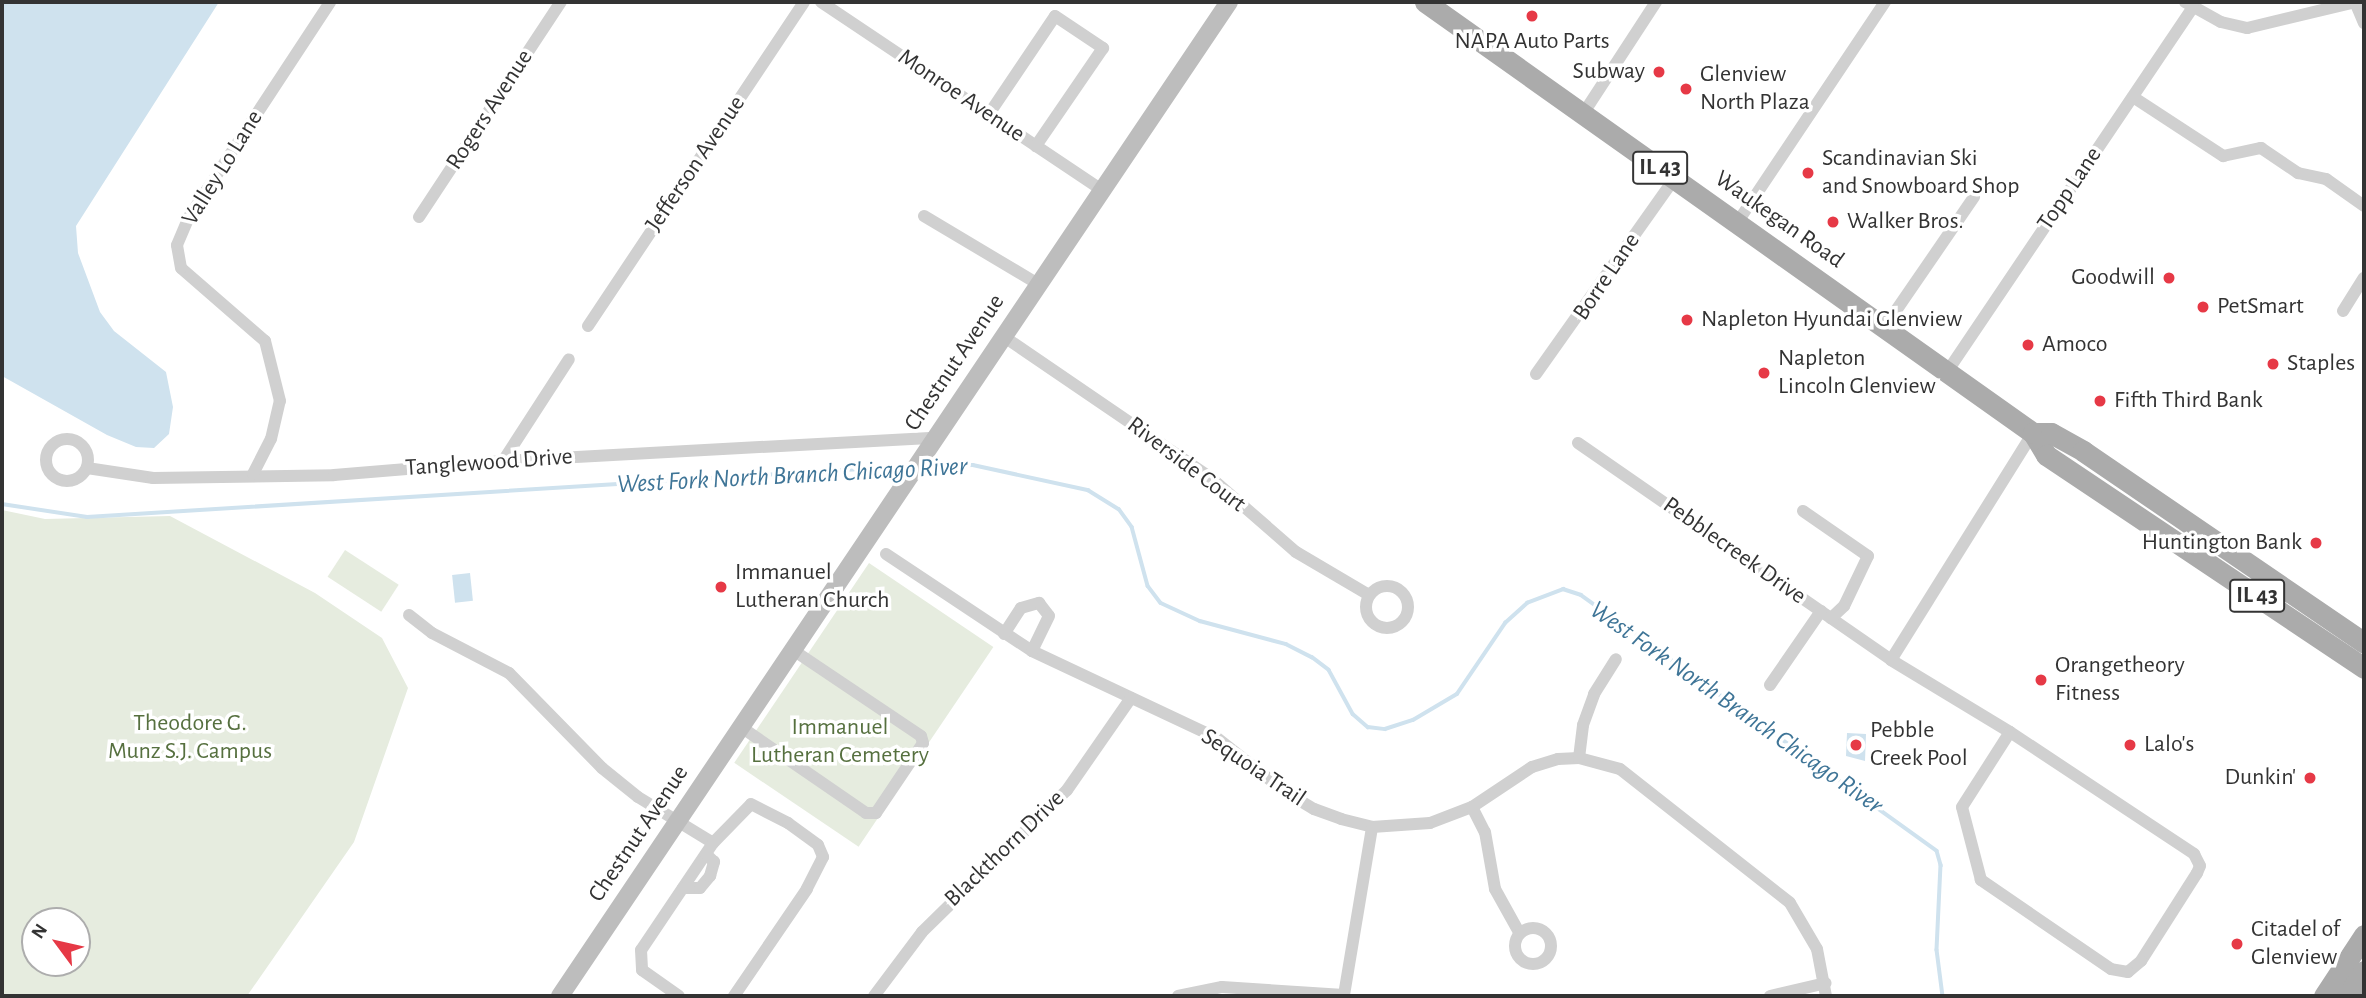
<!DOCTYPE html>
<html>
<head>
<meta charset="utf-8">
<style>
	body { margin:0 }
	#map { position:relative; width:2366px; height:998px; overflow:hidden; background:#fff; font-family:"Alegreya Sans",sans-serif }
	div>[style] { position:absolute }
	.green>* { inset:0; background:#e6ecdf; transform-origin:0 0 }
	.water>* { inset:0; background:#cfe2ee; transform-origin:0 0 }
	.stream>* { height:3.5px; margin:-1.75px; padding:0 1.75px; transform-origin:1.75px; border-radius:1.75px; background:#cfe2ee }
	.street>* { height:12px; margin:-6px; padding:0 6px; transform-origin:6px; border-radius:6px; background:#d0d0d0 }
	.street>.ring { margin:-6px; padding:0; box-sizing:content-box; background:none; border:12px solid #d0d0d0; border-radius:50% }
	.secondary>* { height:18px; margin:-9px; padding:0 9px; transform-origin:9px; border-radius:9px; background:#bdbdbd }
	.primary>* { height:21px; margin:-10.5px; padding:0 10.5px; transform-origin:10.5px; border-radius:10.5px; background:#ababab }
	.dots>* { width:19px; height:19px; translate:-50% -50%; box-sizing:border-box; border:4px solid #fff; border-radius:50% }
	span { translate:-50% -50%; white-space:nowrap; text-align:center; line-height:1.15; -webkit-text-stroke:7px #fff; paint-order:stroke }
	.shield-label span { padding:2px 5px; background:#fff; border:2px solid; border-radius:5px; -webkit-text-stroke-width:0 }
	.shield-label { font-size:23px; color:#333; font-weight:700 }
	.poi-label { font-size:24px; color:#333 }
	.right { translate:-100% -50%; text-align:right }
	.left { translate:0 -50%; text-align:left }
	.street-label { font-size:24px; color:#333 }
	.park-label { font-size:24px; color:#56703f }
	.water-label { font-size:26px; color:#3f7597; font-style:italic }
	.frame { position:absolute; inset:0; border:4px solid #333; pointer-events:none }
	.north { position:absolute; left:21px; top:907px; width:70px; height:70px; box-sizing:border-box; background:#fff; border:2px solid #adadad; border-radius:50%; rotate:303deg; font-size:19px; font-weight:700; line-height:28px; text-align:center; color:#333 }
	.north::after { content:''; display:block; margin:auto; width:24px; height:32px; background:#e63946; clip-path:polygon(50% 0,100% 100%,50% 72%,0 100%) }
</style>
</head>
<body>
<div id="map">
	<div class="green">
		<i style="clip-path:polygon(evenodd,2px 510px,45px 519px,170px 516px,315px 593px,382px 638px,408px 688px,354px 842px,247px 996px,2px 996px,2px 510px,35px 921px,77px 921px,77px 963px,35px 963px,35px 921px)"></i>
		<i style="left:345px;top:550px;width:64px;height:32px;rotate:33deg"></i>
		<i style="left:869px;top:563px;width:150px;height:241px;rotate:34deg"></i>
	</div>
	<div class="water">
		<i style="clip-path:polygon(2px 2px,219px 2px,76px 226px,78px 253px,100px 312px,114px 331px,166px 372px,173px 407px,169px 434px,154px 448px,136px 447px,107px 435px,2px 376px)"></i>
		<i style="left:470px;top:573px;width:28px;height:18px;rotate:84deg"></i>
		<i style="clip-path:polygon(1847px 733px,1866px 734px,1865px 761px,1846px 756px)"></i>
	</div>
	<div class="stream">
		<i style="left:925px;top:466px;width:48px;rotate:-1.2deg"></i>
		<i style="left:973px;top:465px;width:118px;rotate:12.3deg"></i>
		<i style="left:1088px;top:490px;width:36px;rotate:32deg"></i>
		<i style="left:1119px;top:509px;width:22px;rotate:54deg"></i>
		<i style="left:1132px;top:527px;width:61px;rotate:74.8deg"></i>
		<i style="left:1148px;top:586px;width:21px;rotate:53deg"></i>
		<i style="left:1161px;top:603px;width:43px;rotate:24.8deg"></i>
		<i style="left:1200px;top:621px;width:89px;rotate:15deg"></i>
		<i style="left:1286px;top:644px;width:29px;rotate:27deg"></i>
		<i style="left:1312px;top:657px;width:21px;rotate:37deg"></i>
		<i style="left:1329px;top:670px;width:50px;rotate:61.4deg"></i>
		<i style="left:1353px;top:714px;width:20px;rotate:41deg"></i>
		<i style="left:1368px;top:727px;width:17px;rotate:7deg"></i>
		<i style="left:1385px;top:729px;width:29px;rotate:-18deg"></i>
		<i style="left:1413px;top:720px;width:51px;rotate:-30.6deg"></i>
		<i style="left:1457px;top:694px;width:86px;rotate:-55.9deg"></i>
		<i style="left:1505px;top:623px;width:30px;rotate:-42deg"></i>
		<i style="left:1527px;top:603px;width:39px;rotate:-21deg"></i>
		<i style="left:1563px;top:589px;width:19px;rotate:18deg"></i>
		<i style="left:1581px;top:595px;width:438px;rotate:35.7deg"></i>
		<i style="left:1937px;top:851px;width:15px;rotate:74deg"></i>
		<i style="left:1941px;top:865px;width:85px;rotate:92.7deg"></i>
		<i style="left:1937px;top:950px;width:46px;rotate:82.6deg"></i>
		<i style="left:2px;top:504px;width:86px;rotate:8.7deg"></i>
		<i style="left:87px;top:517px;width:825px;rotate:-3.55deg"></i>
	</div>
	<div class="street">
		<i style="left:821px;top:2px;width:338px;rotate:33.8deg"></i>
		<i style="left:2185px;top:2px;width:41px;rotate:29.1deg"></i>
		<i style="left:2221px;top:22px;width:27px;rotate:13deg"></i>
		<i style="left:2247px;top:28px;width:111px;rotate:-13.5deg"></i>
		<i style="left:2355px;top:2px;width:23px;rotate:67deg"></i>
		<i style="left:2133px;top:97px;width:108px;rotate:33.2deg"></i>
		<i style="left:2223px;top:156px;width:39px;rotate:-12deg"></i>
		<i style="left:2261px;top:148px;width:45px;rotate:34deg"></i>
		<i style="left:2298px;top:173px;width:29px;rotate:12deg"></i>
		<i style="left:2326px;top:179px;width:47px;rotate:35.4deg"></i>
		<i style="left:989px;top:114px;width:118px;rotate:-56deg"></i>
		<i style="left:1055px;top:16px;width:58px;rotate:33.7deg"></i>
		<i style="left:1103px;top:48px;width:119px;rotate:124.4deg"></i>
		<i style="left:1583px;top:114px;width:134px;rotate:-56.9deg"></i>
		<i style="left:924px;top:216px;width:133px;rotate:30.8deg"></i>
		<i style="left:419px;top:217px;width:258px;rotate:-56.6deg"></i>
		<i style="left:1737px;top:223px;width:266px;rotate:-56.2deg"></i>
		<i style="left:2343px;top:311px;width:39px;rotate:-58deg"></i>
		<i style="left:588px;top:326px;width:389px;rotate:-56.3deg"></i>
		<i style="left:1884px;top:328px;width:159px;rotate:-55.5deg"></i>
		<i style="left:1003px;top:336px;width:250px;rotate:34.3deg"></i>
		<i style="left:1210px;top:477px;width:114px;rotate:41.1deg"></i>
		<i style="left:1296px;top:552px;width:85px;rotate:30.5deg"></i>
		<i style="left:1947px;top:372px;width:440px;rotate:-56deg"></i>
		<i style="left:1536px;top:374px;width:239px;rotate:-54.7deg"></i>
		<i class="ring" style="left:46px;top:439px;width:30px;height:30px"></i>
		<i style="left:1578px;top:443px;width:381px;rotate:34.7deg"></i>
		<i style="left:1891px;top:660px;width:139px;rotate:31.2deg"></i>
		<i style="left:2010px;top:732px;width:221px;rotate:33.5deg"></i>
		<i style="left:2194px;top:854px;width:13px;rotate:63deg"></i>
		<i style="left:2200px;top:866px;width:8px;rotate:113deg"></i>
		<i style="left:2197px;top:873px;width:104px;rotate:122.5deg"></i>
		<i style="left:2141px;top:961px;width:17px;rotate:140deg"></i>
		<i style="left:2128px;top:972px;width:17px;rotate:-170deg"></i>
		<i style="left:2111px;top:969px;width:158px;rotate:-145.6deg"></i>
		<i style="left:1981px;top:880px;width:75px;rotate:-104.6deg"></i>
		<i style="left:1962px;top:807px;width:89px;rotate:-57.4deg"></i>
		<i style="left:503px;top:461px;width:121px;rotate:-57.1deg"></i>
		<i style="left:87px;top:468px;width:67px;rotate:8.6deg"></i>
		<i style="left:153px;top:478px;width:181px;rotate:-0.9deg"></i>
		<i style="left:334px;top:475px;width:170px;rotate:-4.7deg"></i>
		<i style="left:503px;top:461px;width:432px;rotate:-3.1deg"></i>
		<i style="left:253px;top:474px;width:39px;rotate:-63deg"></i>
		<i style="left:271px;top:439px;width:39px;rotate:-77deg"></i>
		<i style="left:280px;top:401px;width:62px;rotate:-104deg"></i>
		<i style="left:265px;top:341px;width:111px;rotate:-139deg"></i>
		<i style="left:181px;top:268px;width:23px;rotate:-100deg"></i>
		<i style="left:177px;top:245px;width:30px;rotate:-67deg"></i>
		<i style="left:189px;top:217px;width:257px;rotate:-56.7deg"></i>
		<i style="left:1803px;top:511px;width:79px;rotate:34.7deg"></i>
		<i style="left:1868px;top:556px;width:55px;rotate:115.6deg"></i>
		<i style="left:1844px;top:606px;width:18px;rotate:137deg"></i>
		<i style="left:886px;top:554px;width:175px;rotate:33.6deg"></i>
		<i style="left:1032px;top:651px;width:204px;rotate:25.2deg"></i>
		<i style="left:1217px;top:738px;width:85px;rotate:38.3deg"></i>
		<i style="left:1284px;top:791px;width:35px;rotate:31deg"></i>
		<i style="left:1314px;top:809px;width:29px;rotate:20deg"></i>
		<i style="left:1341px;top:819px;width:32px;rotate:14deg"></i>
		<i style="left:1372px;top:827px;width:58px;rotate:-3.9deg"></i>
		<i style="left:1430px;top:823px;width:45px;rotate:-20.9deg"></i>
		<i style="left:1472px;top:807px;width:72px;rotate:-33.7deg"></i>
		<i style="left:1532px;top:767px;width:27px;rotate:-17deg"></i>
		<i style="left:1558px;top:759px;width:21px;rotate:-3deg"></i>
		<i style="left:1579px;top:758px;width:42px;rotate:15deg"></i>
		<i style="left:1620px;top:769px;width:216px;rotate:38.2deg"></i>
		<i style="left:1790px;top:903px;width:53px;rotate:59.6deg"></i>
		<i style="left:1817px;top:949px;width:48px;rotate:79.2deg"></i>
		<i class="ring" style="left:1366px;top:586px;width:30px;height:30px"></i>
		<i style="left:409px;top:615px;width:29px;rotate:38deg"></i>
		<i style="left:432px;top:633px;width:87px;rotate:27.5deg"></i>
		<i style="left:509px;top:673px;width:133px;rotate:45.6deg"></i>
		<i style="left:602px;top:768px;width:46px;rotate:38.9deg"></i>
		<i style="left:638px;top:797px;width:88px;rotate:31.5deg"></i>
		<i style="left:713px;top:843px;width:129px;rotate:123.9deg"></i>
		<i style="left:641px;top:950px;width:20px;rotate:87deg"></i>
		<i style="left:642px;top:970px;width:45px;rotate:35.1deg"></i>
		<i style="left:1004px;top:634px;width:31px;rotate:-57deg"></i>
		<i style="left:1021px;top:608px;width:19px;rotate:-16deg"></i>
		<i style="left:1039px;top:603px;width:16px;rotate:52deg"></i>
		<i style="left:1049px;top:616px;width:39px;rotate:116deg"></i>
		<i style="left:1891px;top:660px;width:268px;rotate:-58deg"></i>
		<i style="left:1770px;top:685px;width:90px;rotate:-55.4deg"></i>
		<i style="left:741px;top:727px;width:152px;rotate:34.5deg"></i>
		<i style="left:866px;top:813px;width:10px"></i>
		<i style="left:876px;top:813px;width:84px;rotate:-56.1deg"></i>
		<i style="left:923px;top:743px;width:7px;rotate:-106deg"></i>
		<i style="left:921px;top:736px;width:154px;rotate:-146.1deg"></i>
		<i style="left:1579px;top:758px;width:33px;rotate:-83deg"></i>
		<i style="left:1583px;top:725px;width:33px;rotate:-70deg"></i>
		<i style="left:1594px;top:694px;width:41px;rotate:-57.8deg"></i>
		<i style="left:1472px;top:807px;width:28px;rotate:63deg"></i>
		<i style="left:1485px;top:832px;width:58px;rotate:80deg"></i>
		<i style="left:1495px;top:889px;width:51px;rotate:60.9deg"></i>
		<i style="left:713px;top:843px;width:54px;rotate:-45.7deg"></i>
		<i style="left:751px;top:804px;width:42px;rotate:27.2deg"></i>
		<i style="left:788px;top:823px;width:37px;rotate:36deg"></i>
		<i style="left:818px;top:845px;width:13px;rotate:67deg"></i>
		<i style="left:823px;top:857px;width:36px;rotate:117deg"></i>
		<i style="left:807px;top:889px;width:130px;rotate:124.3deg"></i>
		<i style="left:683px;top:888px;width:17px"></i>
		<i style="left:700px;top:888px;width:16px;rotate:-50deg"></i>
		<i style="left:710px;top:876px;width:15px;rotate:-74deg"></i>
		<i style="left:714px;top:862px;width:11px;rotate:-135deg"></i>
		<i class="ring" style="left:1515px;top:928px;width:24px;height:24px"></i>
		<i style="left:874px;top:996px;width:80px;rotate:-53.1deg"></i>
		<i style="left:922px;top:932px;width:203px;rotate:-44.4deg"></i>
		<i style="left:1067px;top:790px;width:112px;rotate:-55.2deg"></i>
		<i style="left:1178px;top:996px;width:45px;rotate:-11.6deg"></i>
		<i style="left:1222px;top:987px;width:122px;rotate:3.8deg"></i>
		<i style="left:1344px;top:995px;width:170px;rotate:-80.5deg"></i>
		<i style="left:1770px;top:996px;width:57px;rotate:-13.1deg"></i>
	</div>
	<div class="secondary">
		<i style="left:560px;top:996px;width:1198px;rotate:-56.06deg"></i>
	</div>
	<div class="primary">
		<i style="left:1425px;top:2px;width:745px;rotate:35.33deg"></i>
		<i style="left:2033px;top:433px;width:26px;rotate:59deg"></i>
		<i style="left:2046px;top:455px;width:383px;rotate:33.8deg"></i>
		<i style="left:2033px;top:433px;width:18px"></i>
		<i style="left:2051px;top:433px;width:37px;rotate:29deg"></i>
		<i style="left:2083px;top:451px;width:340px;rotate:34.3deg"></i>
		<i style="left:2324px;top:996px;width:73px;rotate:-56.7deg"></i>
		<i style="left:2347px;top:996px;width:30px;rotate:-56deg"></i>
	</div>
	<div class="dots">
		<i style="left:1532px;top:16px;background:#e63946"></i>
		<i style="left:1659px;top:72px;background:#e63946"></i>
		<i style="left:1686px;top:89px;background:#e63946"></i>
		<i style="left:1808px;top:173px;background:#e63946"></i>
		<i style="left:1833px;top:222px;background:#e63946"></i>
		<i style="left:2169px;top:278px;background:#e63946"></i>
		<i style="left:2203px;top:307px;background:#e63946"></i>
		<i style="left:1687px;top:320px;background:#e63946"></i>
		<i style="left:2028px;top:345px;background:#e63946"></i>
		<i style="left:2273px;top:364px;background:#e63946"></i>
		<i style="left:1764px;top:373px;background:#e63946"></i>
		<i style="left:2100px;top:401px;background:#e63946"></i>
		<i style="left:2316px;top:543px;background:#e63946"></i>
		<i style="left:721px;top:587px;background:#e63946"></i>
		<i style="left:2041px;top:680px;background:#e63946"></i>
		<i style="left:1856px;top:745px;background:#e63946"></i>
		<i style="left:2130px;top:745px;background:#e63946"></i>
		<i style="left:2310px;top:778px;background:#e63946"></i>
		<i style="left:2237px;top:944px;background:#e63946"></i>
	</div>
	<div class="shield-label">
		<span style="left:1660px;top:168px">IL 43</span>
		<span style="left:2257px;top:596px">IL 43</span>
	</div>
	<div class="poi-label">
		<span style="left:1532px;top:42px">NAPA Auto Parts</span>
		<span class="right" style="left:1645px;top:72px">Subway</span>
		<span class="left" style="left:1700px;top:89px">Glenview<br>North Plaza</span>
		<span class="left" style="left:1822px;top:173px">Scandinavian Ski<br>and Snowboard Shop</span>
		<span class="left" style="left:1847px;top:222px">Walker Bros.</span>
		<span class="right" style="left:2155px;top:278px">Goodwill</span>
		<span class="left" style="left:2217px;top:307px">PetSmart</span>
		<span class="left" style="left:1701px;top:320px">Napleton Hyundai Glenview</span>
		<span class="left" style="left:2042px;top:345px">Amoco</span>
		<span class="left" style="left:1778px;top:373px">Napleton<br>Lincoln Glenview</span>
		<span class="left" style="left:2287px;top:364px">Staples</span>
		<span class="left" style="left:2114px;top:401px">Fifth Third Bank</span>
		<span class="right" style="left:2302px;top:543px">Huntington Bank</span>
		<span class="left" style="left:735px;top:587px">Immanuel<br>Lutheran Church</span>
		<span class="left" style="left:2055px;top:680px">Orangetheory<br>Fitness</span>
		<span class="left" style="left:1870px;top:745px">Pebble<br>Creek Pool</span>
		<span class="left" style="left:2144px;top:745px">Lalo's</span>
		<span class="right" style="left:2296px;top:778px">Dunkin'</span>
		<span class="left" style="left:2251px;top:944px">Citadel of<br>Glenview</span>
	</div>
	<div class="street-label">
		<span style="left:961px;top:96px;rotate:34deg">Monroe Avenue</span>
		<span style="left:490px;top:110px;rotate:-57deg">Rogers Avenue</span>
		<span style="left:696px;top:164px;rotate:-56deg">Jefferson Avenue</span>
		<span style="left:223px;top:168px;rotate:-58deg">Valley Lo Lane</span>
		<span style="left:2070px;top:189px;rotate:-56deg">Topp Lane</span>
		<span style="left:1779px;top:220px;rotate:35deg">Waukegan Road</span>
		<span style="left:1607px;top:277px;rotate:-56deg">Borre Lane</span>
		<span style="left:955px;top:363px;rotate:-56deg">Chestnut Avenue</span>
		<span style="left:489px;top:463px;rotate:-4deg">Tanglewood Drive</span>
		<span style="left:1186px;top:465px;rotate:37deg">Riverside Court</span>
		<span style="left:1734px;top:551px;rotate:35deg">Pebblecreek Drive</span>
		<span style="left:1253px;top:768px;rotate:34deg">Sequoia Trail</span>
		<span style="left:639px;top:834px;rotate:-56deg">Chestnut Avenue</span>
		<span style="left:1005px;top:849px;rotate:-44deg">Blackthorn Drive</span>
	</div>
	<div class="park-label">
		<span style="left:190px;top:738px">Theodore G.<br>Munz S.J. Campus</span>
		<span style="left:840px;top:742px">Immanuel<br>Lutheran Cemetery</span>
	</div>
	<div class="water-label">
		<span style="left:792px;top:476px;rotate:-3deg">West Fork North Branch Chicago River</span>
		<span style="left:1736px;top:708px;rotate:35deg">West Fork North Branch Chicago River</span>
	</div>
	<div class="frame"></div>
	<div class="north">N</div>
</div>
</body>
</html>
